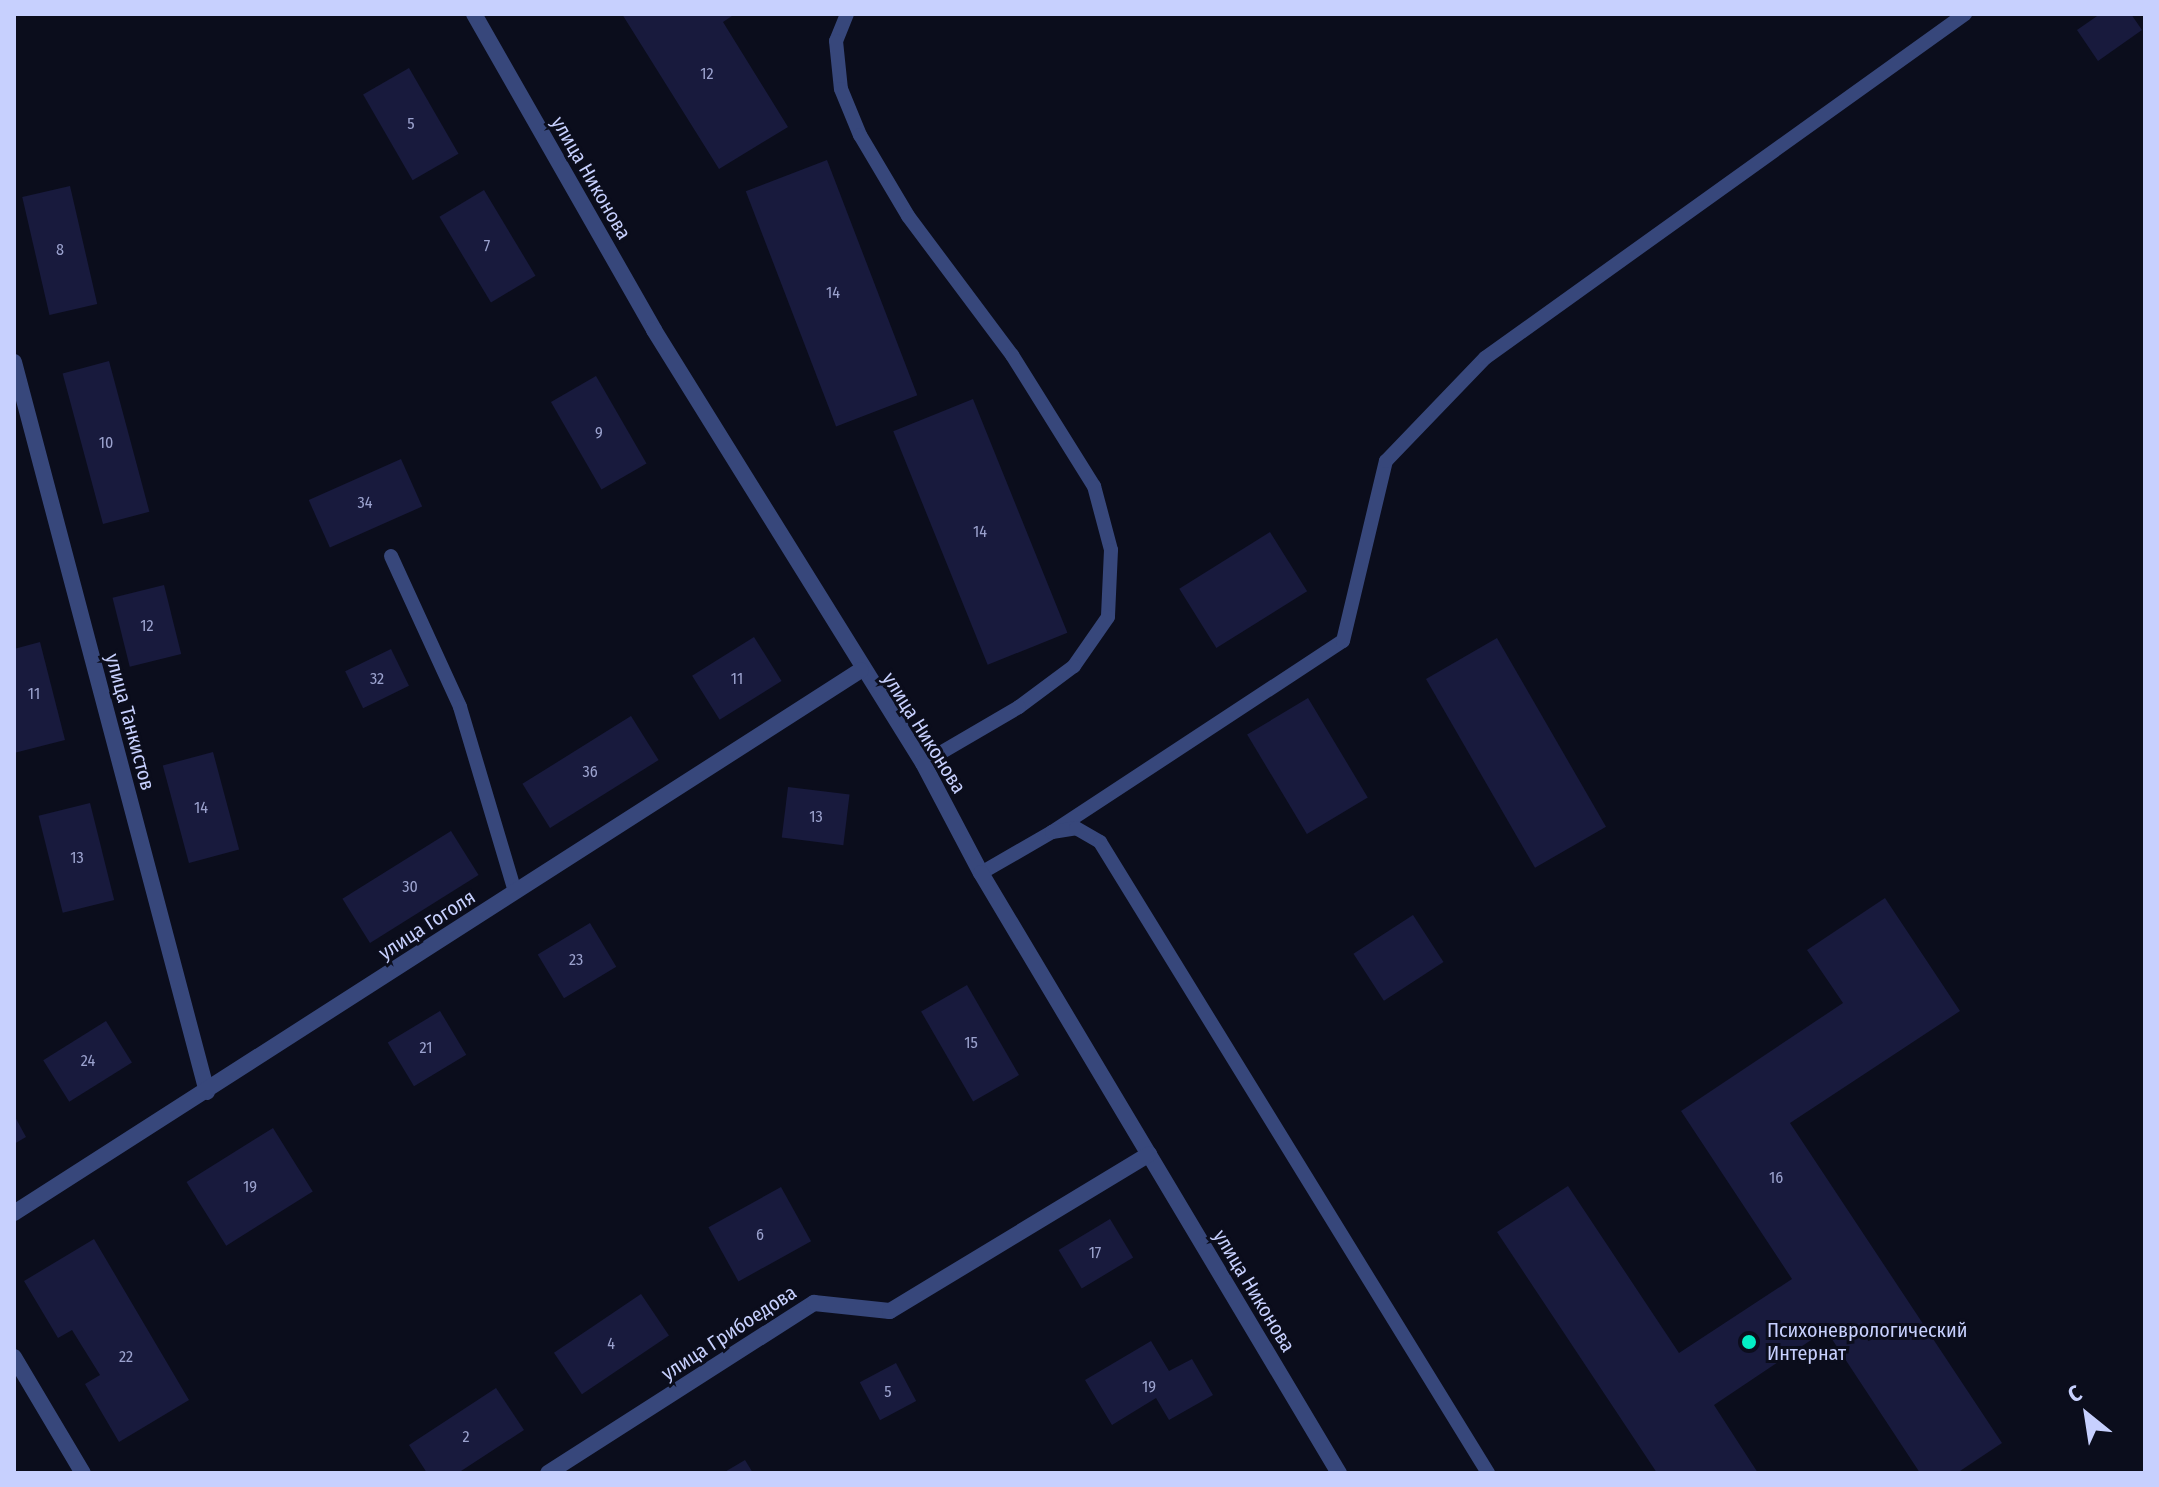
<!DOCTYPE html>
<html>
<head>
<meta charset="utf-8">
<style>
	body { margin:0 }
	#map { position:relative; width:2159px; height:1487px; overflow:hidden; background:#0b0d1c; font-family:"Fira Sans Condensed",sans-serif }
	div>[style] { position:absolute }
	.building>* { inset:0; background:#181a3d; transform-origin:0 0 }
	.service>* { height:14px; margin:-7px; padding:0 7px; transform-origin:7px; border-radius:7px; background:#37477b }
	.minor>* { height:16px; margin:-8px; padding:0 8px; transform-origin:8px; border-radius:8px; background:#37477b }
	.dots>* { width:22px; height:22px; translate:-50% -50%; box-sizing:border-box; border:4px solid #0b0d1c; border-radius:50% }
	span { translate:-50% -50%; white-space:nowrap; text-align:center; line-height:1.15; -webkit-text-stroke:6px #0b0d1c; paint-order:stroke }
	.number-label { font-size:16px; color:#9ba2ce }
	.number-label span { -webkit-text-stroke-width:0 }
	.street-label { font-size:20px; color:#c7d0fe }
	.poi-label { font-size:20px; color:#c7d0fe }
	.left { translate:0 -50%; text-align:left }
	.frame { position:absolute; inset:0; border:16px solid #c7d0fe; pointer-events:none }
	.north { position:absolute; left:2047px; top:1375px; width:80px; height:80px; -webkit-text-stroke:6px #0b0d1c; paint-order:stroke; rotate:330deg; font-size:22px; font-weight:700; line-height:32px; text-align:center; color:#c7d0fe }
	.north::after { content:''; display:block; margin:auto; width:28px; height:36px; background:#c7d0fe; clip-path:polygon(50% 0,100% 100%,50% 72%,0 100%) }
</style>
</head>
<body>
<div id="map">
	<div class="building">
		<i style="clip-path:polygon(622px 14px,735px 14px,723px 22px,788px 127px,719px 169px)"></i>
		<i style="clip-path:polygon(2100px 14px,2131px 14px,2142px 30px,2098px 61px,2077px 30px)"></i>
		<i style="left:409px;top:68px;width:99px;height:53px;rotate:60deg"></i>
		<i style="left:827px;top:160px;width:252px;height:87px;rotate:69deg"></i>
		<i style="left:70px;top:186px;width:121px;height:49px;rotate:77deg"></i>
		<i style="left:484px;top:190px;width:100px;height:52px;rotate:59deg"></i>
		<i style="left:109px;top:361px;width:156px;height:48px;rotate:75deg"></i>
		<i style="left:596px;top:376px;width:101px;height:52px;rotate:60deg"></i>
		<i style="left:973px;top:399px;width:252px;height:86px;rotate:68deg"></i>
		<i style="left:401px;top:459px;width:52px;height:101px;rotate:66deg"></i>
		<i style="left:1270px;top:532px;width:70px;height:107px;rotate:58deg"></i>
		<i style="left:164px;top:585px;width:71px;height:53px;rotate:76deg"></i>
		<i style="left:754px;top:637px;width:52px;height:73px;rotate:58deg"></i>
		<i style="left:1497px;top:638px;width:218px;height:82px;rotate:60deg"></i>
		<i style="clip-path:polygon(40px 642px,65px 740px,14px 753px,14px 649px)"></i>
		<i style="left:391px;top:649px;width:41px;height:51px;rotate:64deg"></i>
		<i style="left:1308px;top:698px;width:116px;height:71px;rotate:59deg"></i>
		<i style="left:631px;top:716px;width:52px;height:128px;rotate:58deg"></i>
		<i style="left:213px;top:752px;width:101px;height:52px;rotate:75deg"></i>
		<i style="left:788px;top:787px;width:62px;height:51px;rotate:7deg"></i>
		<i style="left:90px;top:803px;width:100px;height:53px;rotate:76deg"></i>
		<i style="left:451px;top:831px;width:52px;height:128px;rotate:58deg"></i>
		<i style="clip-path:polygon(1885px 898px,1960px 1011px,1790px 1123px,2002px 1443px,1957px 1473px,1920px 1473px,1826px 1330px,1714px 1405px,1758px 1473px,1657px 1473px,1497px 1232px,1568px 1186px,1679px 1353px,1792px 1279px,1681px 1111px,1843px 1003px,1807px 950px)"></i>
		<i style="left:1413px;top:915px;width:56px;height:71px;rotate:57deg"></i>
		<i style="left:590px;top:923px;width:51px;height:61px;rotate:59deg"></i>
		<i style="left:967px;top:985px;width:104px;height:53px;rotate:60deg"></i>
		<i style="left:440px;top:1011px;width:51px;height:61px;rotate:59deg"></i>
		<i style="left:106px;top:1021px;width:49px;height:74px;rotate:58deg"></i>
		<i style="clip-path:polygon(14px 1115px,26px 1137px,14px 1144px)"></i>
		<i style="left:273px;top:1128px;width:75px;height:102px;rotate:58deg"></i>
		<i style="left:781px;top:1187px;width:62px;height:83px;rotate:61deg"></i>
		<i style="left:1110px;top:1219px;width:45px;height:60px;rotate:59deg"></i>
		<i style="clip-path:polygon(94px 1239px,189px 1400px,119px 1442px,85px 1384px,100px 1375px,72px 1330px,58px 1338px,24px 1281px)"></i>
		<i style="left:641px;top:1294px;width:50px;height:105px;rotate:56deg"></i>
		<i style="clip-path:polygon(1151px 1341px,1169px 1371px,1192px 1359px,1213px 1395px,1169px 1420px,1156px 1398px,1112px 1425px,1085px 1380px)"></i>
		<i style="left:896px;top:1363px;width:43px;height:41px;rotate:62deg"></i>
		<i style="clip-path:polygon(496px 1388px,524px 1430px,458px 1473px,427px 1473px,409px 1445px)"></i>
		<i style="clip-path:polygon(745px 1460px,753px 1473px,723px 1473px)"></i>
	</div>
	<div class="service">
		<i style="left:847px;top:14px;width:29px;rotate:112deg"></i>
		<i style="left:836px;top:41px;width:48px;rotate:84.1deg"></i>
		<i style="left:841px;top:89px;width:50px;rotate:67.6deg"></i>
		<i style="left:860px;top:135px;width:94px;rotate:59.3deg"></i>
		<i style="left:908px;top:216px;width:174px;rotate:53.2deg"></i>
		<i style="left:1012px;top:355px;width:155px;rotate:58deg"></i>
		<i style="left:1094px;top:486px;width:66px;rotate:75.1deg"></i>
		<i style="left:1111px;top:550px;width:67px;rotate:92.6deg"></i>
		<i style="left:1108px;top:617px;width:60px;rotate:124.8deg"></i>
		<i style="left:1074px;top:666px;width:69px;rotate:143.3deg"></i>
		<i style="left:1019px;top:707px;width:111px;rotate:149.7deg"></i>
		<i style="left:391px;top:556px;width:166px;rotate:65.4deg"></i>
		<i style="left:460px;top:707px;width:193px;rotate:73.4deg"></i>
		<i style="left:1052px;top:832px;width:348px;rotate:-33.3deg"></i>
		<i style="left:1343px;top:641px;width:185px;rotate:-76.6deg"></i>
		<i style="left:1386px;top:461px;width:143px;rotate:-46.1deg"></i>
		<i style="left:1485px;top:358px;width:591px;rotate:-35.63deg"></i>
		<i style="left:981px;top:873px;width:82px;rotate:-30deg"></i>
		<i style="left:1052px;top:832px;width:24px;rotate:-9deg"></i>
		<i style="left:1076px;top:828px;width:28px;rotate:30deg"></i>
		<i style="left:1100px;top:842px;width:741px;rotate:58.41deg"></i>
	</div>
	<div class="minor">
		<i style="left:474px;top:14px;width:364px;rotate:60.3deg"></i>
		<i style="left:654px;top:330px;width:510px;rotate:58.15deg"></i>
		<i style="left:923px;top:763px;width:124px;rotate:62.2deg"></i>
		<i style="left:981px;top:873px;width:699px;rotate:59.18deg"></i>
		<i style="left:14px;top:362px;width:755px;rotate:75.19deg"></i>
		<i style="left:14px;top:1213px;width:1006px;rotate:-32.66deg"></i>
		<i style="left:14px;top:1357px;width:135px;rotate:59.3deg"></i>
		<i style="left:548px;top:1473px;width:316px;rotate:-32.6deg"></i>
		<i style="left:814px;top:1303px;width:76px;rotate:6deg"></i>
		<i style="left:890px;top:1311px;width:303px;rotate:-31.2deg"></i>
	</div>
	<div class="dots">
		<i style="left:1749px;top:1342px;background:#03efc5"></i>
	</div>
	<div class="number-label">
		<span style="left:707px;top:74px">12</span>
		<span style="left:411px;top:124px">5</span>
		<span style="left:487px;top:246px">7</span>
		<span style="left:60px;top:250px">8</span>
		<span style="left:833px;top:293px">14</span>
		<span style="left:599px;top:433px">9</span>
		<span style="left:106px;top:443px">10</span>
		<span style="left:365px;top:503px">34</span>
		<span style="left:980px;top:532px">14</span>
		<span style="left:147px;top:626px">12</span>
		<span style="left:377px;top:679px">32</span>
		<span style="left:737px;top:679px">11</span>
		<span style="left:34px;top:694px">11</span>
		<span style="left:590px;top:772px">36</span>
		<span style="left:201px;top:808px">14</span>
		<span style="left:816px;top:817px">13</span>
		<span style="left:77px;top:858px">13</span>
		<span style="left:410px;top:887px">30</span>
		<span style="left:576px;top:960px">23</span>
		<span style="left:971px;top:1043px">15</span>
		<span style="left:426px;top:1048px">21</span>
		<span style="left:88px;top:1061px">24</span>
		<span style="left:1776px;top:1178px">16</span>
		<span style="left:250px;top:1187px">19</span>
		<span style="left:760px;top:1235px">6</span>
		<span style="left:1095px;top:1253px">17</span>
		<span style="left:611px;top:1344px">4</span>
		<span style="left:126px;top:1357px">22</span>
		<span style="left:1149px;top:1387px">19</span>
		<span style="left:888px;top:1392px">5</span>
		<span style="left:466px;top:1437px">2</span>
	</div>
	<div class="street-label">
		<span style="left:591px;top:178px;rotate:60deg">улица Никонова</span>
		<span style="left:130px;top:722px;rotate:75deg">улица Танкистов</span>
		<span style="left:924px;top:733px;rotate:58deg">улица Никонова</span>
		<span style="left:427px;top:925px;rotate:-33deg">улица Гоголя</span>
		<span style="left:1254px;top:1291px;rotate:59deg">улица Никонова</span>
		<span style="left:729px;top:1333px;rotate:-33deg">улица Грибоедова</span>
	</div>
	<div class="poi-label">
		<span class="left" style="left:1767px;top:1342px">Психоневрологический<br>Интернат</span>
	</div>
	<div class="frame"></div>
	<div class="north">С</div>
</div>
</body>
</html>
